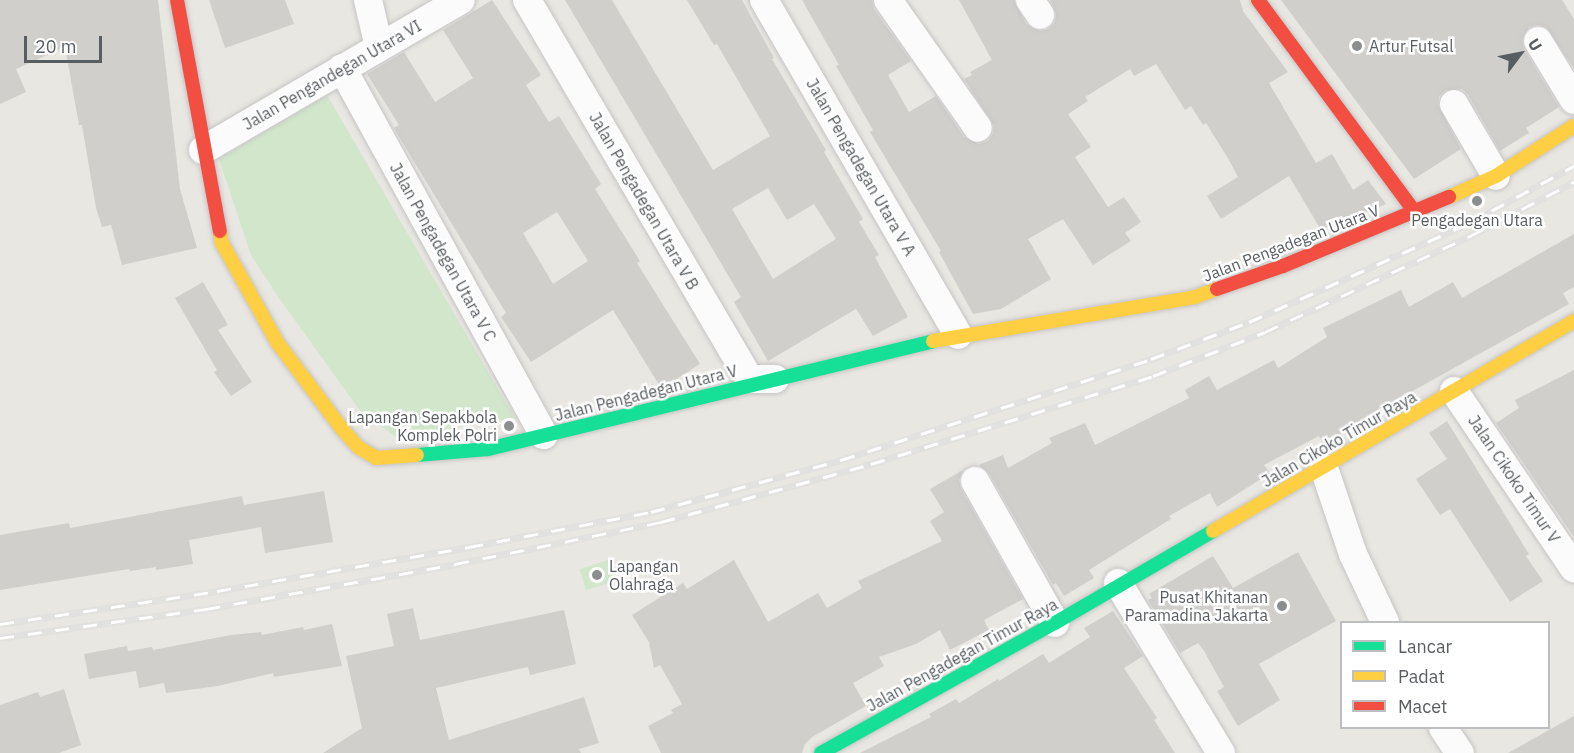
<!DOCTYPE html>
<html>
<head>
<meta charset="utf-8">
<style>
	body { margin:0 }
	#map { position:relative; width:1574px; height:753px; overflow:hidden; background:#e9e7e2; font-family:"IBM Plex Sans",sans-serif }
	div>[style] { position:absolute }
	.green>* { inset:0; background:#d1e6cb; transform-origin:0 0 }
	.building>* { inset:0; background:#d0cfcc }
	.roads { filter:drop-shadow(0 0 2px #c5c5c5) drop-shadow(0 0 2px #c5c5c5) }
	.street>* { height:28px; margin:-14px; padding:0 14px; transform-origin:14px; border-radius:14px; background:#fcfbfb }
	.fast>* { height:14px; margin:-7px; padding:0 7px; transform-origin:7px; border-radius:7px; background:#16e098 }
	.slow>* { height:14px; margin:-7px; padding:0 7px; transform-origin:7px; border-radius:7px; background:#ffcf43 }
	.jam>* { height:14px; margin:-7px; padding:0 7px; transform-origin:7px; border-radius:7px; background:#f24e42 }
	.rail>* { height:7px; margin-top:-3.5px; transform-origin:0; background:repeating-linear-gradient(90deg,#fff 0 14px,#e1e1e0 0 28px); box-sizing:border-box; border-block:2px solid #e1e1e0 }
	.dots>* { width:16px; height:16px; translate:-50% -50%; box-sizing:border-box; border:3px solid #fff; border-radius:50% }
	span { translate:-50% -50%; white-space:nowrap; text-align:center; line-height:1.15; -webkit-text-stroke:5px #fff; paint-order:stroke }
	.poi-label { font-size:16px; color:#585d61 }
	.left { translate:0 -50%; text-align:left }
	.right { translate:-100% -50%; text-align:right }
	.street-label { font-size:16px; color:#585d61 }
	.legend { position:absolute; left:1340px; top:621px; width:210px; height:108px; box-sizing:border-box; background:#fff; border:2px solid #bcbec0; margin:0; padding:8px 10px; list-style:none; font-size:18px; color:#585d61 }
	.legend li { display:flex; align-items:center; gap:12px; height:30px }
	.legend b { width:30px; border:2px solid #bcbec0 }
	.north { position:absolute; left:1490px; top:24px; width:60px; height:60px; -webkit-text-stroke:4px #fff; paint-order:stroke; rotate:58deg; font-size:16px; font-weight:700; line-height:24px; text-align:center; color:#585d61 }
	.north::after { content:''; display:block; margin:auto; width:21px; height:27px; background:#585d61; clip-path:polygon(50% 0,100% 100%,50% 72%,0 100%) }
	.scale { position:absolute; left:24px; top:36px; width:78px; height:27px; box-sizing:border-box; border:3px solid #585d61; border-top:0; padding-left:8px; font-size:18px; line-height:21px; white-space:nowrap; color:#585d61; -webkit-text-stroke:4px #fff; paint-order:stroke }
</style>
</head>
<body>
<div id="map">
	<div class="green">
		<i style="clip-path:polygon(327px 95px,515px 418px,396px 437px,361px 412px,279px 298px,251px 255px,219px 159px)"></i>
		<i style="left:608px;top:560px;width:22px;height:30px;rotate:72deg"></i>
	</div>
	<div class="building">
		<i style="clip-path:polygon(0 0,158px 0,180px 189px,197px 248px,122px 265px,111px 225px,102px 227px,96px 208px,82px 125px,79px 125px,65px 47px,16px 69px,26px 92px,0 104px)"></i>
		<i style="clip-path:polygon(209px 0,285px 0,294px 24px,225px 48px)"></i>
		<i style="clip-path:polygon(evenodd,492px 0,541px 75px,526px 85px,549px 122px,559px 116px,601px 184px,595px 189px,640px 261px,637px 263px,700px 364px,664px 387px,661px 388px,613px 310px,531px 362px,501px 317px,506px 313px,399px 137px,394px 128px,399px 125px,367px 74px,404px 52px,435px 102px,473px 78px,443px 30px,492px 0,557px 212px,588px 261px,553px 284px,523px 233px,557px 212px)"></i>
		<i style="clip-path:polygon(evenodd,565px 0,612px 0,713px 170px,770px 136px,717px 44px,714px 45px,687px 0,742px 0,774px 58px,772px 59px,826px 150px,824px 152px,863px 219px,859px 222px,879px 255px,875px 257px,908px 317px,873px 336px,856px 309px,768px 361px,734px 302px,741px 297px,565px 0,768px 188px,787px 220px,814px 204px,836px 239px,773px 279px,732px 209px,768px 188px)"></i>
		<i style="clip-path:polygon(802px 0,872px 0,874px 9px,911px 61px,888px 75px,909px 112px,936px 96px,964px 137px,979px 144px,988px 141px,993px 134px,994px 126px,964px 79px,972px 75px,970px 72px,992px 60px,959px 0,1014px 0,1026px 24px,1040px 31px,1049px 29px,1055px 22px,1056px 13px,1050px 0,1240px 0,1243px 11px,1288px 72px,1269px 83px,1316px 163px,1332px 154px,1353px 190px,1368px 180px,1386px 204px,1321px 230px,1289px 176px,1221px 219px,1207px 196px,1238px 177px,1229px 160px,1206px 123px,1203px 125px,1191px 106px,1185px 110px,1156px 64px,1134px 76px,1130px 69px,1085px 97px,1088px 101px,1068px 114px,1091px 147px,1075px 157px,1108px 207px,1124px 197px,1141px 222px,1125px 233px,1131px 241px,1093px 265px,1063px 219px,1028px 239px,1051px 279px,1001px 309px,973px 314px,939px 252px,941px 251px,870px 132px,873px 130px,836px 66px,839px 65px)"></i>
		<i style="clip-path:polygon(1281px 0,1562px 0,1574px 19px,1574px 68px,1546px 27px,1538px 25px,1529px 27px,1522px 41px,1524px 49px,1559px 107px,1526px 128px,1529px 133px,1500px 151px,1468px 95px,1462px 89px,1446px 90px,1439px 96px,1438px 105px,1461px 149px,1414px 179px)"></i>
		<i style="clip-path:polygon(1574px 234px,1574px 287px,1563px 293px,1569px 304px,1373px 413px,1374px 416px,1324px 445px,1319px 436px,1264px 465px,1270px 473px,1217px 507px,1210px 493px,1169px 516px,1171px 519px,1089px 570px,1094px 578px,1064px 596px,1056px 583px,1053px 585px,989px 473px,979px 465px,1003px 455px,1008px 468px,1052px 443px,1049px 438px,1085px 423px,1095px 445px,1189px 398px,1185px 390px,1209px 376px,1217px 390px,1274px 360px,1278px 368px,1327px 337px,1323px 328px,1401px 290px,1409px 307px,1453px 282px,1462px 298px)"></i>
		<i style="clip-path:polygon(203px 282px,228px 325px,218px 330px,252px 382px,231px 396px,214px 372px,217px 370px,175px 298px)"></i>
		<i style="clip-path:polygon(1574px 370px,1574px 537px,1496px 423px,1519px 408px,1515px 400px)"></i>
		<i style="clip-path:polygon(1447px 421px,1529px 554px,1526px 556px,1543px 581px,1510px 602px,1450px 509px,1440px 515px,1416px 479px,1447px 459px,1429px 433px)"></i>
		<i style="clip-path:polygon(963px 470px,959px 480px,961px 489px,1023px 599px,984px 620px,989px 630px,950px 650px,940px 630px,916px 644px,879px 657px,884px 666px,853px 683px,866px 706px,812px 737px,805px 744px,802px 753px,661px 753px,648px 726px,673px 713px,671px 710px,682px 704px,660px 665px,654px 668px,649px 642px,632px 615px,683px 583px,687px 589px,734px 560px,768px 622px,818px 593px,827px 608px,862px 588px,858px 581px,942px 541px,930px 521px,944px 512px,930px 489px)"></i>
		<i style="clip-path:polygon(324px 491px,333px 542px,265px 553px,261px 527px,189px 540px,193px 564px,156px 570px,156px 567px,130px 571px,129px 569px,0 590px,0 535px,69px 523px,70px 528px,242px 496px,244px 505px)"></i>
		<i style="clip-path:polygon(1298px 552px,1336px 621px,1259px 664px,1280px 700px,1238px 726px,1217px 691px,1224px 687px,1204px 651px,1198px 643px,1180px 653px,1148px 600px,1152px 598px,1149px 594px,1213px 556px,1233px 588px)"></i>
		<i style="clip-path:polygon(413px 608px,420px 640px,564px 610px,576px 664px,530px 675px,528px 667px,436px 688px,449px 740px,584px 697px,599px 743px,579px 749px,581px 753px,323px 753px,362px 728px,346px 656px,394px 646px,387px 614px)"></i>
		<i style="clip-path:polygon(1113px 611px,1143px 656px,1124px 668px,1157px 718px,1154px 720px,1175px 753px,860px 753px,931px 717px,929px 714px,956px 699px,959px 703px,998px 679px,999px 681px,1043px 654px,1049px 663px,1090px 637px,1084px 628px)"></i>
		<i style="clip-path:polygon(332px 624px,342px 666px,274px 677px,273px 673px,218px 686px,166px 693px,164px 683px,139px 688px,136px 671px,89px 679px,84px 654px,127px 646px,128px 651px,152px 647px,153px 650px,231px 635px,261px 632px,262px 635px,303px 627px,304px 630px)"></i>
		<i style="clip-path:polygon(64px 689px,81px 745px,59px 753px,0 753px,0 705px,38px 692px,40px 697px)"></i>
		<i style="clip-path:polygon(1574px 716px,1574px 753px,1508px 753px,1549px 730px)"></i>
	</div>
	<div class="roads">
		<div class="street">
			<i style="left:368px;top:0;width:48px;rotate:76.8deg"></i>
			<i style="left:527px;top:0;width:439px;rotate:59.6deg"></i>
			<i style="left:749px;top:379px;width:26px"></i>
			<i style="left:764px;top:0;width:387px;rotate:59.9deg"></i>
			<i style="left:888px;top:0;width:156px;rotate:54.9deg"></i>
			<i style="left:1030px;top:0;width:18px;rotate:56deg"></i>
			<i style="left:1538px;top:41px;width:69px;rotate:58.6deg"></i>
			<i style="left:342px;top:68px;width:419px;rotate:61.2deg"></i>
			<i style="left:1454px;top:104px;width:83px;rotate:59.7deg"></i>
			<i style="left:203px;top:150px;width:298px;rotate:-30.2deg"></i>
			<i style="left:1454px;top:391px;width:214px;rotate:55.9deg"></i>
			<i style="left:1324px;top:468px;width:91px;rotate:71.4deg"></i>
			<i style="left:1353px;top:554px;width:75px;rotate:64.8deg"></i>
			<i style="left:975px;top:481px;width:163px;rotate:60.6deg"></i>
			<i style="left:1118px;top:583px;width:199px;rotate:58.8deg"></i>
			<i style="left:1443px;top:728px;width:30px;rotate:56deg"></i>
		</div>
		<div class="fast">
			<i style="left:417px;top:455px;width:71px;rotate:-4.8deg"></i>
			<i style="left:488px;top:449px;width:458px;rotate:-13.6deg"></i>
			<i style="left:821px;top:753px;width:268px;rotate:-29.1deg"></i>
			<i style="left:1055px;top:623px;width:183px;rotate:-30.2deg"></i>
		</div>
		<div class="slow">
			<i style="left:1449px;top:197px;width:51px;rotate:-24.1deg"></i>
			<i style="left:1496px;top:176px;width:93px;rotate:-32.7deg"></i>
			<i style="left:220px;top:231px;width:12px;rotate:81deg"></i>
			<i style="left:222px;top:243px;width:113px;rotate:60.9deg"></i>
			<i style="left:277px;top:342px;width:109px;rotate:53.2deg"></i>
			<i style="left:342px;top:429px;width:24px;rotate:48deg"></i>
			<i style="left:358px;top:447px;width:21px;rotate:31deg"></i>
			<i style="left:376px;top:458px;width:41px;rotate:-4.2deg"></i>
			<i style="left:933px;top:341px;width:266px;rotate:-9.5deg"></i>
			<i style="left:1195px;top:297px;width:23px;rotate:-20deg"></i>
			<i style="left:1213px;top:531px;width:418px;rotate:-30.2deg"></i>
		</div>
		<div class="jam">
			<i style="left:177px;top:0;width:235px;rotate:79.5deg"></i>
			<i style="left:1258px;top:0;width:264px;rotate:53.5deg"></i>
			<i style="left:1217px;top:289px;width:70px;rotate:-19.2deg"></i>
			<i style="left:1283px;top:266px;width:180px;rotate:-22.6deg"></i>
		</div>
	</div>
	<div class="rail">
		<i style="left:0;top:624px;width:219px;rotate:-8.6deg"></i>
		<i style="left:217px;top:591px;width:256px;rotate:-9.9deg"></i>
		<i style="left:469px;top:547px;width:185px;rotate:-10.9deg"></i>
		<i style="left:651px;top:512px;width:197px;rotate:-15.3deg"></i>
		<i style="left:841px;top:460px;width:326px;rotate:-18deg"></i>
		<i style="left:1151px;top:359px;width:105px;rotate:-20.7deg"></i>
		<i style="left:1249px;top:322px;width:239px;rotate:-24.2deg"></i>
		<i style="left:1467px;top:224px;width:122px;rotate:-28.5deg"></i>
		<i style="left:0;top:638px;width:208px;rotate:-8deg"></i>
		<i style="left:206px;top:609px;width:253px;rotate:-10.2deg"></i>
		<i style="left:455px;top:564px;width:210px;rotate:-11.5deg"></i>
		<i style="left:661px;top:522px;width:218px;rotate:-15.4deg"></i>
		<i style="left:871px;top:464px;width:295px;rotate:-17.3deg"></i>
		<i style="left:1153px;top:376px;width:120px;rotate:-21.4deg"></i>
		<i style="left:1265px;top:332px;width:229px;rotate:-25.1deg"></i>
		<i style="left:1472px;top:235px;width:115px;rotate:-27.5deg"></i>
	</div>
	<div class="dots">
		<i style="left:1357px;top:46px;background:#8b8d8e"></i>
		<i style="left:1477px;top:201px;background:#8b8d8e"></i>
		<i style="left:509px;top:426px;background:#8b8d8e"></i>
		<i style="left:597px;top:575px;background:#8b8d8e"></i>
		<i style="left:1282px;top:606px;background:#8b8d8e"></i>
	</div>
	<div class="poi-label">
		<span class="left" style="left:1369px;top:46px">Artur Futsal</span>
		<span style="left:1477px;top:220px">Pengadegan Utara</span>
		<span class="right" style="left:497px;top:426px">Lapangan Sepakbola<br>Komplek Polri</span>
		<span class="left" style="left:609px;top:575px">Lapangan<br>Olahraga</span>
		<span class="right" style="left:1268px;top:606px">Pusat Khitanan<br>Paramadina Jakarta</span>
	</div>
	<div class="street-label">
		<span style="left:332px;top:75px;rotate:-30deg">Jalan Pengandegan Utara VI</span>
		<span style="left:861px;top:167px;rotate:60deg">Jalan Pengadegan Utara V A</span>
		<span style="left:644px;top:201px;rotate:60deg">Jalan Pengadegan Utara V B</span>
		<span style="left:1291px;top:243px;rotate:-21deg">Jalan Pengadegan Utara V</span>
		<span style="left:443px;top:252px;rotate:61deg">Jalan Pengadegan Utara V C</span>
		<span style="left:646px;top:393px;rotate:-14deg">Jalan Pengadegan Utara V</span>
		<span style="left:1339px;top:439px;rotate:-30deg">Jalan Cikoko Timur Raya</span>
		<span style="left:1514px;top:479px;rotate:56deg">Jalan Cikoko Timur V</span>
		<span style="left:962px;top:655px;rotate:-29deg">Jalan Pengadegan Timur Raya</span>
	</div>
	<ul class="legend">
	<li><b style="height:8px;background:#16e098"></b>Lancar</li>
	<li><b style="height:8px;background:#ffcf43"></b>Padat</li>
	<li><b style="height:8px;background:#f24e42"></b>Macet</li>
	</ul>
	<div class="north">U</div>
	<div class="scale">20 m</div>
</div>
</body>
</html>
